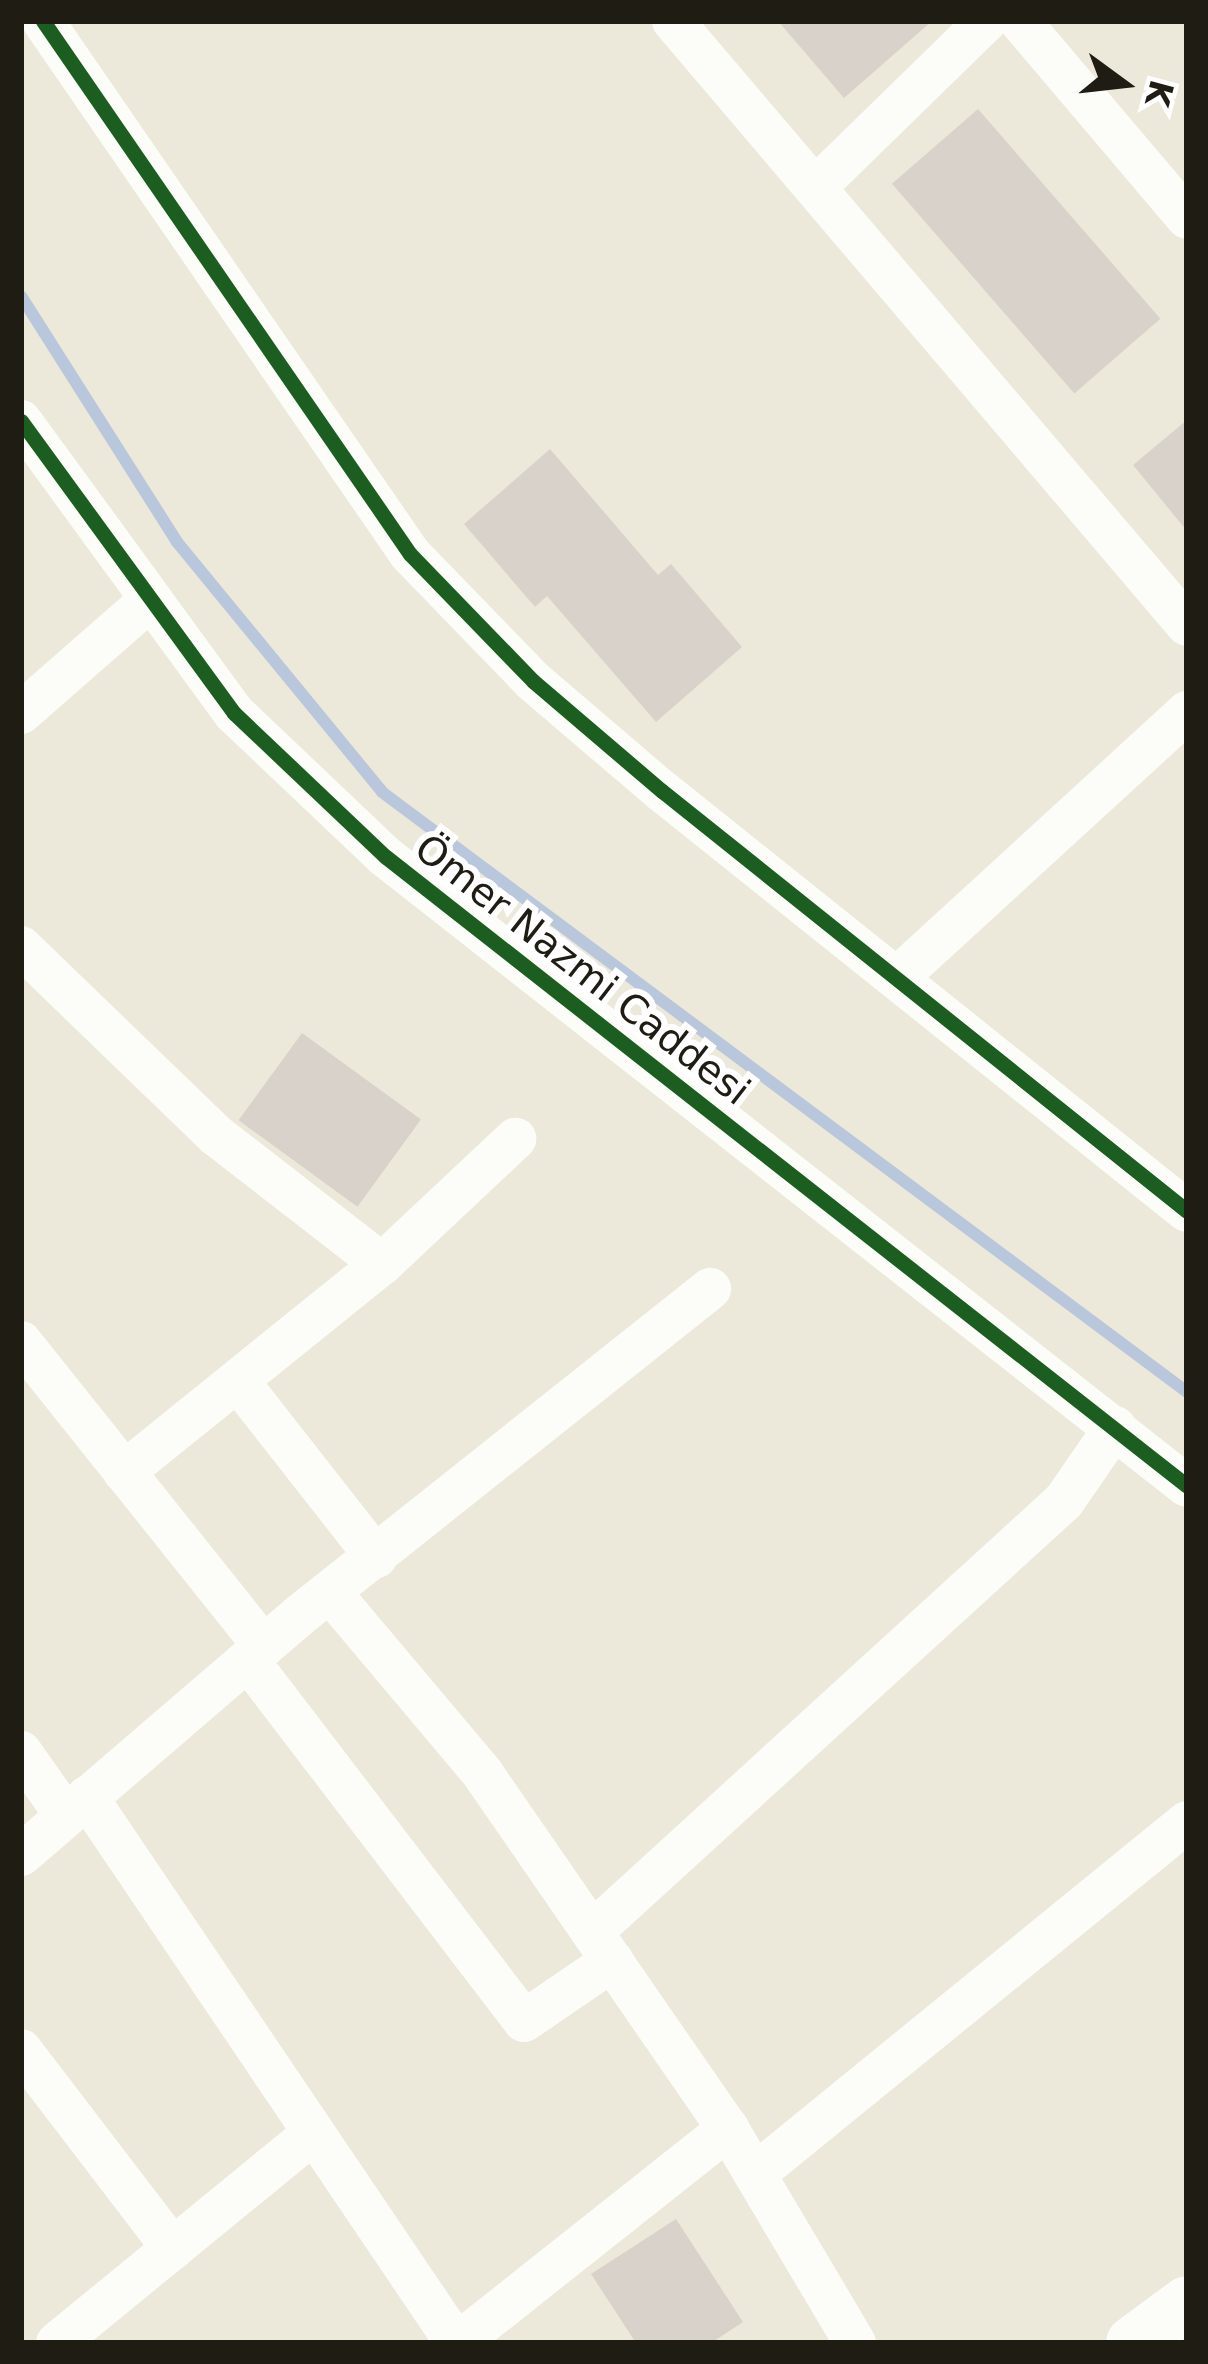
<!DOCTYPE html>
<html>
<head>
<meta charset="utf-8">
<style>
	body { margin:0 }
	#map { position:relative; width:1208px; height:2364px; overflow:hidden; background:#ece8da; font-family:"DejaVu Sans",sans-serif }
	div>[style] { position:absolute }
	.stream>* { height:12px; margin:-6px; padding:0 6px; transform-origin:6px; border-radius:6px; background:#b8c7db }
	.building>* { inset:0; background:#d9d2ca; transform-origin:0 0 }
	.minor>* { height:42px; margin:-21px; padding:0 21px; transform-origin:21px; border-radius:21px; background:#fcfcf9 }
	.tertiary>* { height:54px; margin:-27px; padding:0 27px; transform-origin:27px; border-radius:27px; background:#fcfcf9 }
	.cycleway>* { height:15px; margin:-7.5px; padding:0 7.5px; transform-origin:7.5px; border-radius:7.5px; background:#1b5e20 }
	span { translate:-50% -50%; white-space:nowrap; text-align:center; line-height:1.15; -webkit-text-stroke:12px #fff; paint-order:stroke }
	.street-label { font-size:39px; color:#1f1c13 }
	.frame { position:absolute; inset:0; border:24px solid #1f1c13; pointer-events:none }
	.north { position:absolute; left:1064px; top:24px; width:120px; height:120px; -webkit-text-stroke:9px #fff; paint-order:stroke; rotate:105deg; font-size:33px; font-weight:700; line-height:48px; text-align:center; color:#1f1c13 }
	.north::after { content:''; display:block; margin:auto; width:42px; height:54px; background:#1f1c13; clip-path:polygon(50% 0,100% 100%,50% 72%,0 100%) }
</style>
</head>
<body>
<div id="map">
	<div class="stream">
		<i style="left:21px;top:296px;width:291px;rotate:57.6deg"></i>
		<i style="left:177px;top:542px;width:323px;rotate:50.6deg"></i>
		<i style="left:382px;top:792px;width:1004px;rotate:36.7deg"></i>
	</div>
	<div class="building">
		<i style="clip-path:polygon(778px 21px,932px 21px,844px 98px)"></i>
		<i style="left:978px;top:109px;width:278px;height:114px;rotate:49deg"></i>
		<i style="clip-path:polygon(1187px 420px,1187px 531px,1133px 465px)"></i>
		<i style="clip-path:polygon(550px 449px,658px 575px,671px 564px,742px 647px,656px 722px,547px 596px,535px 607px,464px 524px)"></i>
		<i style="left:302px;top:1033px;width:147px;height:108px;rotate:36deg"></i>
		<i style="clip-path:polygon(676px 2219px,743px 2322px,711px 2343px,636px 2343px,591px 2274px)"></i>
	</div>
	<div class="minor">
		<i style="left:43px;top:21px;width:647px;rotate:55.45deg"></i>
		<i style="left:410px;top:554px;width:177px;rotate:45.9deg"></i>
		<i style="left:533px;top:681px;width:170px;rotate:40.5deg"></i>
		<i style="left:662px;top:791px;width:672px;rotate:38.66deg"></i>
		<i style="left:673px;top:21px;width:793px;rotate:49.6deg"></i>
		<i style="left:1020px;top:21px;width:258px;rotate:49.7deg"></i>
		<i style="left:816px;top:187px;width:238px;rotate:-44.3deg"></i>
		<i style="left:21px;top:421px;width:361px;rotate:53.9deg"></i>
		<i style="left:234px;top:713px;width:209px;rotate:43.5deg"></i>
		<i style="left:386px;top:857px;width:1018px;rotate:38.14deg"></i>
		<i style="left:21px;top:713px;width:170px;rotate:-41.2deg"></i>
		<i style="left:21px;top:947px;width:272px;rotate:44deg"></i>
		<i style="left:217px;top:1136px;width:209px;rotate:37.8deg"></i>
		<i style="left:899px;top:976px;width:391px;rotate:-42.5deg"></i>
		<i style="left:21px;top:1342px;width:389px;rotate:51.4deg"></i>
		<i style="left:238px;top:1381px;width:224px;rotate:51.9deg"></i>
		<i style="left:124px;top:1472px;width:331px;rotate:-38.9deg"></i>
		<i style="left:382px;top:1264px;width:183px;rotate:-43.2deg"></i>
		<i style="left:330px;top:1592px;width:238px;rotate:49.9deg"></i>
		<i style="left:483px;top:1774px;width:431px;rotate:55.4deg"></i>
		<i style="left:728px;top:2129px;width:249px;rotate:59.3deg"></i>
		<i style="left:248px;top:1660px;width:454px;rotate:52.6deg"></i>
		<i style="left:524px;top:2021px;width:107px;rotate:-34.3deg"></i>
		<i style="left:21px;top:1752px;width:78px;rotate:54.9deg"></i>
		<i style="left:87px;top:1797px;width:659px;rotate:55.95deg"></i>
		<i style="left:21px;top:1855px;width:368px;rotate:-40.7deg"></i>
		<i style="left:300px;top:1615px;width:524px;rotate:-38.49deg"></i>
		<i style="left:592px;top:1932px;width:639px;rotate:-42.4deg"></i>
		<i style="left:1064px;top:1501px;width:90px;rotate:-55.4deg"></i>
		<i style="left:21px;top:2050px;width:250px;rotate:52.6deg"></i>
		<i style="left:755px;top:2174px;width:557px;rotate:-39.17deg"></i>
		<i style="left:57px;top:2343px;width:332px;rotate:-39.3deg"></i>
		<i style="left:458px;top:2343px;width:345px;rotate:-38.4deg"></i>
	</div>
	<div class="tertiary">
		<i style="left:1133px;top:2343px;width:67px;rotate:-36.5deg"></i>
	</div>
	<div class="cycleway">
		<i style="left:43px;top:21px;width:647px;rotate:55.45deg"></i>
		<i style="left:410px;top:554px;width:177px;rotate:45.9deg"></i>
		<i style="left:533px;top:681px;width:170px;rotate:40.5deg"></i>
		<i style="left:662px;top:791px;width:672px;rotate:38.66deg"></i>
		<i style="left:21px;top:421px;width:361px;rotate:53.9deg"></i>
		<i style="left:234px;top:713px;width:209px;rotate:43.5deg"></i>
		<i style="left:386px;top:857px;width:1018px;rotate:38.14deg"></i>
	</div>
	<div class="street-label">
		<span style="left:582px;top:970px;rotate:38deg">Ömer Nazmi Caddesi</span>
	</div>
	<div class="frame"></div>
	<div class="north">K</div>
</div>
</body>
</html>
